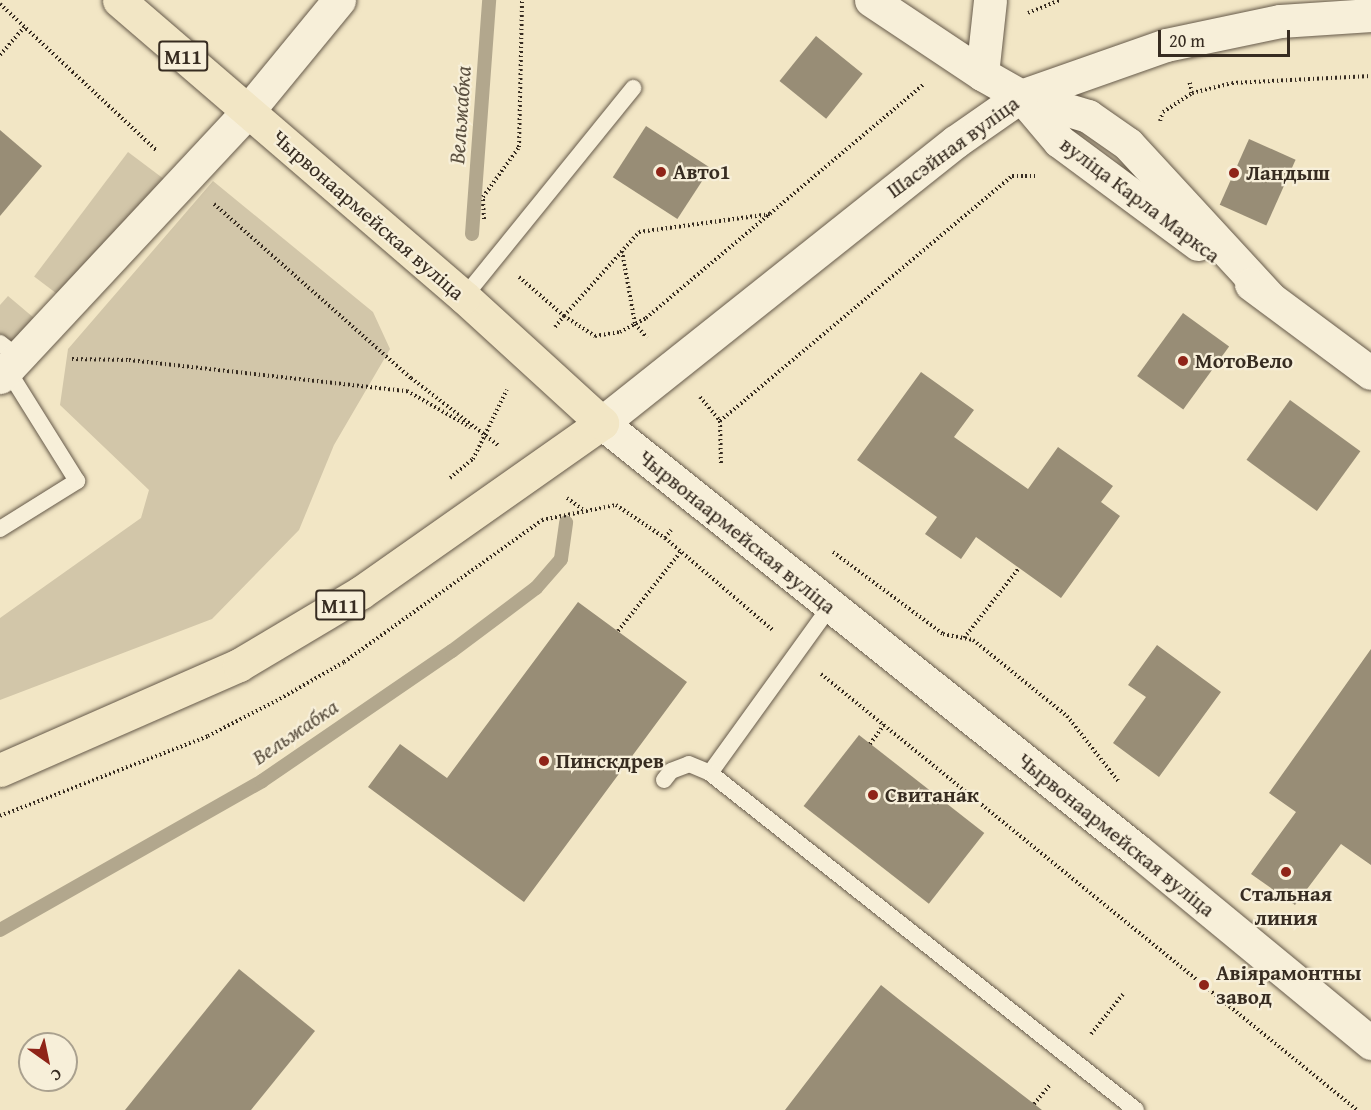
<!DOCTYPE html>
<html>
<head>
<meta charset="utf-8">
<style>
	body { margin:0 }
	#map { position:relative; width:1371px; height:1110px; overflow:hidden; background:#f2e6c5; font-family:"Gentium Book Plus",serif }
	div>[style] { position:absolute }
	.green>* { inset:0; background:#d2c6a9; transform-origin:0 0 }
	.stream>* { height:14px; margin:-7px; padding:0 7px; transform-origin:7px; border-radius:7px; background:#b2a78d }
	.building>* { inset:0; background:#988d76; transform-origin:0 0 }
	.path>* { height:4px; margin-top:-2px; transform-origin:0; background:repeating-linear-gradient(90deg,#372c21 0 1.5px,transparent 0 4.5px) }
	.roads { filter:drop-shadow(0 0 2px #665a4a) drop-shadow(0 0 2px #665a4a) }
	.service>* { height:16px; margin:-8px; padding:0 8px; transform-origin:8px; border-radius:8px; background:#f7efd9 }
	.minor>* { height:33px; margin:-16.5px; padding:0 16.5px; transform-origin:16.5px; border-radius:16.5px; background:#f7efd9 }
	.tertiary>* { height:33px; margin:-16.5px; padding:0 16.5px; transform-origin:16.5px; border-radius:16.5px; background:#f7efd9 }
	.secondary>* { height:33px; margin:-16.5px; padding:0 16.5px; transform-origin:16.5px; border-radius:16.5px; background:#f7efd9 }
	.trunk>* { height:33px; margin:-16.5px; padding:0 16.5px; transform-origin:16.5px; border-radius:16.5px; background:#f2e6c5 }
	.dots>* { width:16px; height:16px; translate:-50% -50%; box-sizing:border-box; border:3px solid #f7efd9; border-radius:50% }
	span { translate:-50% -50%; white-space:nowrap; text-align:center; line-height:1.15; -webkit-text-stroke:4.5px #f7efd9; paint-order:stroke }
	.shield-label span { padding:2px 4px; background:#f7efd9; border:2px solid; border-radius:4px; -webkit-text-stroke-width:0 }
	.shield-label { font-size:20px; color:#372c21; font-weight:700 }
	.street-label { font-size:21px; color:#372c21 }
	.poi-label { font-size:21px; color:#372c21; font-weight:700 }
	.left { translate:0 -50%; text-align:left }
	.water-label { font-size:22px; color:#5c5141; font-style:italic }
	.north { position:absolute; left:18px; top:1032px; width:60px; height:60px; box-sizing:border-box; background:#f7efd9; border:2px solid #aaa18f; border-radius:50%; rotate:147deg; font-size:16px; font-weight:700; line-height:24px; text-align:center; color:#372c21 }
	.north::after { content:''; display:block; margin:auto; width:21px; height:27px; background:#8f2418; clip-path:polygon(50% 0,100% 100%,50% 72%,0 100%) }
	.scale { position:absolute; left:1158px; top:30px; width:132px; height:27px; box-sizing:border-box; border:3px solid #372c21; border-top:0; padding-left:8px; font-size:18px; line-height:21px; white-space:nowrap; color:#372c21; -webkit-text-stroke:4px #f7efd9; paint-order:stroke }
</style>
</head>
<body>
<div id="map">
	<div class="green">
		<i style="left:128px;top:152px;width:50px;height:156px;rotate:37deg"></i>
		<i style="clip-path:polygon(213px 181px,373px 312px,390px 349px,334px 445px,299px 530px,212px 619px,0 700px,0 618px,141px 518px,149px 490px,60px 405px,68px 349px)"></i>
		<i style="clip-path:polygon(8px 296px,40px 323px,0 366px,0 305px)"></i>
	</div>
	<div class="stream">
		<i style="left:472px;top:234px;width:235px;rotate:-85.8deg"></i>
		<i style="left:0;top:930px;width:301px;rotate:-29.6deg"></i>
		<i style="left:262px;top:781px;width:230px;rotate:-34.4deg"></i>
		<i style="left:452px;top:651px;width:105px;rotate:-36.9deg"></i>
		<i style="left:536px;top:588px;width:38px;rotate:-49deg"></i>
		<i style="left:561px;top:559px;width:37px;rotate:-82deg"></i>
	</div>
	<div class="building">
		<i style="left:816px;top:36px;width:60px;height:58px;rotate:39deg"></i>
		<i style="left:646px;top:126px;width:77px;height:61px;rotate:33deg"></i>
		<i style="clip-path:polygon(0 130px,42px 166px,0 216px)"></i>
		<i style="left:1249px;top:139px;width:51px;height:72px;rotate:24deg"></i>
		<i style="left:1183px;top:313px;width:57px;height:78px;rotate:36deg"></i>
		<i style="clip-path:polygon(921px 372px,974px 410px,954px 437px,1028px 489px,1058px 447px,1113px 486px,1101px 502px,1120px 516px,1061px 598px,976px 537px,961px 559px,925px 534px,937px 517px,857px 460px)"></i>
		<i style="left:1290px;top:400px;width:87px;height:74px;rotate:36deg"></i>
		<i style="clip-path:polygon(578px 602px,687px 682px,524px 902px,368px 787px,400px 744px,447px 778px)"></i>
		<i style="clip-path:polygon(1157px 645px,1221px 692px,1159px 777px,1113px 743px,1146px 697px,1128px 685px)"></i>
		<i style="clip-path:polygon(1371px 649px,1371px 865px,1341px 844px,1295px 905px,1251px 874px,1296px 812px,1269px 793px)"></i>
		<i style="left:859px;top:735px;width:159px;height:90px;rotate:38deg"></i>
		<i style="clip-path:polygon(239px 969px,315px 1031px,251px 1110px,125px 1110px)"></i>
		<i style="clip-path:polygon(881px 985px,901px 1001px,1042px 1110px,785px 1110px)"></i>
	</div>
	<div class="path">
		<i style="left:0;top:4px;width:214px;rotate:43.1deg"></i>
		<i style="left:1028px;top:13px;width:35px;rotate:-22deg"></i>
		<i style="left:0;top:55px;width:37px;rotate:-49deg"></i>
		<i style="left:1192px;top:93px;width:41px;rotate:-14deg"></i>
		<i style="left:1232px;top:83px;width:139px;rotate:-2.9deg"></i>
		<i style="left:1160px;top:121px;width:9px;rotate:-72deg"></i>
		<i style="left:1163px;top:112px;width:35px;rotate:-33deg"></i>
		<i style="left:1192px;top:93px;width:13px;rotate:-103deg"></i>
		<i style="left:214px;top:204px;width:263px;rotate:41.5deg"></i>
		<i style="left:411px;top:378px;width:111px;rotate:37.7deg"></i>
		<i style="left:484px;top:219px;width:22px;rotate:-93deg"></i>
		<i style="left:483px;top:197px;width:62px;rotate:-54.2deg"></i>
		<i style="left:519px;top:147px;width:147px;rotate:-88.8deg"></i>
		<i style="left:622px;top:251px;width:74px;rotate:79.9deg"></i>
		<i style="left:635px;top:324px;width:18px;rotate:49deg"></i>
		<i style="left:519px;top:277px;width:60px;rotate:40.9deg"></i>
		<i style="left:564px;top:316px;width:113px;rotate:-48.2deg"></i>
		<i style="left:639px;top:232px;width:132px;rotate:-7.8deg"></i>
		<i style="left:555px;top:327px;width:14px;rotate:-51deg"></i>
		<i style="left:564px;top:316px;width:37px;rotate:33deg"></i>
		<i style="left:595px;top:336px;width:25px;rotate:-9deg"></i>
		<i style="left:620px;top:332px;width:30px;rotate:-28deg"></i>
		<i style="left:646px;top:318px;width:363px;rotate:-40.1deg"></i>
		<i style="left:72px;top:359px;width:57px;rotate:1deg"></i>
		<i style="left:129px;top:360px;width:280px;rotate:6.4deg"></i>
		<i style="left:407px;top:391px;width:73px;rotate:29.7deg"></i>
		<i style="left:700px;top:397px;width:31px;rotate:50deg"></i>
		<i style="left:720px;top:421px;width:44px;rotate:88.7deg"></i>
		<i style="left:720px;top:421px;width:381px;rotate:-40deg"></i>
		<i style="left:1012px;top:176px;width:23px"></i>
		<i style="left:450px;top:478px;width:30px;rotate:-40deg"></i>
		<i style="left:473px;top:459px;width:77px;rotate:-63.8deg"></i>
		<i style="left:567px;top:498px;width:19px;rotate:36deg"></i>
		<i style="left:665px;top:538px;width:143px;rotate:40.5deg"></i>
		<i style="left:833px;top:552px;width:137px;rotate:36.7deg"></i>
		<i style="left:943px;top:634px;width:31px;rotate:11deg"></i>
		<i style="left:973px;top:640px;width:121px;rotate:39deg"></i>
		<i style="left:1067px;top:716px;width:84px;rotate:51.8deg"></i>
		<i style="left:618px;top:631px;width:103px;rotate:-51.7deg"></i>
		<i style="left:964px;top:638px;width:89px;rotate:-51.8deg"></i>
		<i style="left:821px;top:674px;width:691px;rotate:39.13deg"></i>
		<i style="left:870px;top:744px;width:24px;rotate:-54deg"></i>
		<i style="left:0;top:816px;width:223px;rotate:-21deg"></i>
		<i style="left:208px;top:736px;width:76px;rotate:-27.2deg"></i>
		<i style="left:276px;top:701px;width:78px;rotate:-29.8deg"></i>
		<i style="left:344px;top:662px;width:244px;rotate:-35.6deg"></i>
		<i style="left:542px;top:520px;width:76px;rotate:-11.5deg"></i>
		<i style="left:616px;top:505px;width:59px;rotate:34deg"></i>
		<i style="left:665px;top:538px;width:10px;rotate:-53deg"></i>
		<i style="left:1091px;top:1034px;width:51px;rotate:-51.3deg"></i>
		<i style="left:1034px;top:1104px;width:26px;rotate:-50deg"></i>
	</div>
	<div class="roads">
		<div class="service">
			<i style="left:464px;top:297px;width:269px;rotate:-51deg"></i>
			<i style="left:0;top:343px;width:23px;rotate:38deg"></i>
			<i style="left:0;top:529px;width:91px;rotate:-31.9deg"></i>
			<i style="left:77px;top:481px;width:132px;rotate:-122deg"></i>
			<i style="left:710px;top:773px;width:203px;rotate:-54.2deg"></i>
			<i style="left:664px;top:780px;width:11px;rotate:-52deg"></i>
			<i style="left:671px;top:771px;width:19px;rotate:-21deg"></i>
			<i style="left:689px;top:764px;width:23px;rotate:23deg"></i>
			<i style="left:710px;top:773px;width:543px;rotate:38.35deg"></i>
		</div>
		<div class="minor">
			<i style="left:982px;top:74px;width:74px;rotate:-83.8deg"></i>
			<i style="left:0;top:377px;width:362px;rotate:-47deg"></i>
		</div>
		<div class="tertiary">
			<i style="left:871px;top:0;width:133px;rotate:33.7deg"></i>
			<i style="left:982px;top:74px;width:45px;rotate:29.4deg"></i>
			<i style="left:1021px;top:96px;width:70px;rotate:16.6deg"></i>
			<i style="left:1088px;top:116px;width:49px;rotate:35deg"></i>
			<i style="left:1128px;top:144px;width:208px;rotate:47.3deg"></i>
			<i style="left:1021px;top:96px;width:59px;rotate:49.8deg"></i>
			<i style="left:1059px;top:141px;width:173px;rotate:36.5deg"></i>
			<i style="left:1251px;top:284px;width:149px;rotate:36.6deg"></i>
		</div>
		<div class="secondary">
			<i style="left:1371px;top:15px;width:91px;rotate:176.2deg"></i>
			<i style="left:1280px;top:21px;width:116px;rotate:168.1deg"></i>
			<i style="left:1166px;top:45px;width:154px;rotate:160.6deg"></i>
			<i style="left:1021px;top:96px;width:80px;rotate:145.1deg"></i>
			<i style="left:955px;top:142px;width:451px;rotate:141.5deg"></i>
			<i style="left:602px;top:423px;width:686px;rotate:38.61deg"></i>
			<i style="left:1138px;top:851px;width:302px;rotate:39.5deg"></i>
			<i style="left:247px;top:112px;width:145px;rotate:-50.6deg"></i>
		</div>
		<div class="trunk">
			<i style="left:0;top:770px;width:261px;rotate:-23.7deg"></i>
			<i style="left:239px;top:665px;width:141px;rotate:-30.8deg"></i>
			<i style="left:360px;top:593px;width:296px;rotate:-35.1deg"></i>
			<i style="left:602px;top:423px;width:187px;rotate:-137.6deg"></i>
			<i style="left:464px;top:297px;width:455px;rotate:-139.3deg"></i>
		</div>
	</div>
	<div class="dots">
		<i style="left:661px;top:172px;background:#8f2418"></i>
		<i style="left:1234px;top:173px;background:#8f2418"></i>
		<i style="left:1183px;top:361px;background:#8f2418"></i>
		<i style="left:544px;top:761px;background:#8f2418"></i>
		<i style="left:873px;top:795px;background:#8f2418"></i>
		<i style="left:1286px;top:872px;background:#8f2418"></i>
		<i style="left:1204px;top:985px;background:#8f2418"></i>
	</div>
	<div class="shield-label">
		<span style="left:183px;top:56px">М11</span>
		<span style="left:340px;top:605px">М11</span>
	</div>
	<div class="street-label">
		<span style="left:953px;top:147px;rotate:-36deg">Шасэйная вуліца</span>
		<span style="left:1140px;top:200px;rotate:37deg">вуліца Карла Маркса</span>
		<span style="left:368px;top:215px;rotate:41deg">Чырвонаармейская вуліца</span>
		<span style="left:737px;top:532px;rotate:39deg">Чырвонаармейская вуліца</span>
		<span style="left:1116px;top:835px;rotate:39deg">Чырвонаармейская вуліца</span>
	</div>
	<div class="poi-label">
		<span class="left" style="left:673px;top:172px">Авто1</span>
		<span class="left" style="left:1246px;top:173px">Ландыш</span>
		<span class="left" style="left:1195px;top:361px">МотоВело</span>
		<span class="left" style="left:556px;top:761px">Пинскдрев</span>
		<span class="left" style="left:885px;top:795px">Свитанак</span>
		<span style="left:1286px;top:906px">Стальная<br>линия</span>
		<span class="left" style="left:1216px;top:985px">Авіярамонтны<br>завод</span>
	</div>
	<div class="water-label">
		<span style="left:460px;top:115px;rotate:-86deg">Вельжабка</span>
		<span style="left:295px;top:732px;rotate:-34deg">Вельжабка</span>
	</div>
	<div class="north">С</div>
	<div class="scale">20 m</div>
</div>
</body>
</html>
